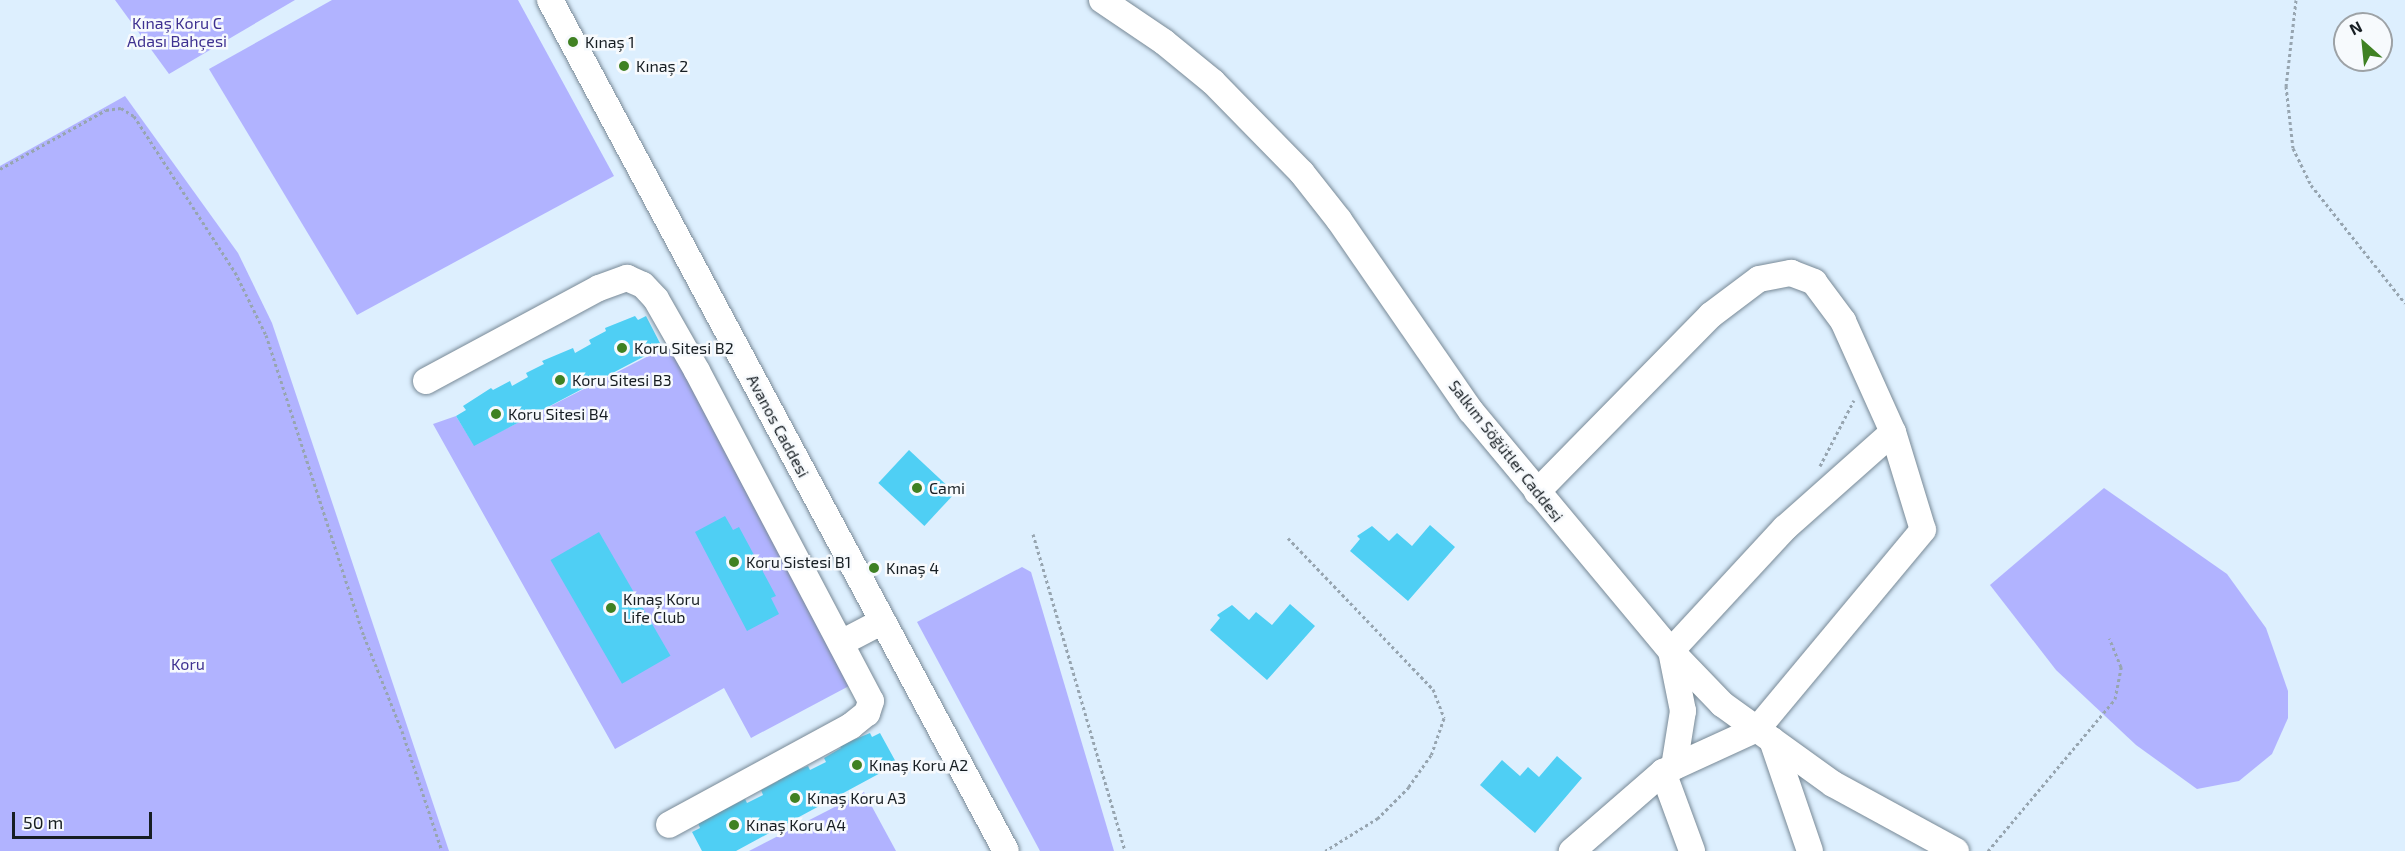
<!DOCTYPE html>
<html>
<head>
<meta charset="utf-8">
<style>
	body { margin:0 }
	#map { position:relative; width:2405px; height:851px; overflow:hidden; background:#ddeffe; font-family:"Exo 2",sans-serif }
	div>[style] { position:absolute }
	.green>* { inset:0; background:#b1b3ff }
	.building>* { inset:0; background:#4fcff4; transform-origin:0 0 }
	.path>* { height:3px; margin-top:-1.5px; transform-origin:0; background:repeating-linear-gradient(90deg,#97a5b0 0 3px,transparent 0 6px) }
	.roads { filter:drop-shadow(0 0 2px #788996) drop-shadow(0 0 2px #788996) }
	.minor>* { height:26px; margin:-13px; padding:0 13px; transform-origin:13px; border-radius:13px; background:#fff }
	.dots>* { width:16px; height:16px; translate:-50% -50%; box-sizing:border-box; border:3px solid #f7fafd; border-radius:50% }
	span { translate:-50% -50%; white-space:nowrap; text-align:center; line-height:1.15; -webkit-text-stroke:5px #f7fafd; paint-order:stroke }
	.park-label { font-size:16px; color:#3e3191 }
	.poi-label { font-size:16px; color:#171e23 }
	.left { translate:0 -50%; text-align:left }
	.street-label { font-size:16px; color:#171e23 }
	.north { position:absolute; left:2333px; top:12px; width:60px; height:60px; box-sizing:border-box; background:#f7fafd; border:2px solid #9da2a6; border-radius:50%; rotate:333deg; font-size:16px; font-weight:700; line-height:24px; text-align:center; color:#171e23 }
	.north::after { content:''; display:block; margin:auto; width:21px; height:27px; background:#3f8123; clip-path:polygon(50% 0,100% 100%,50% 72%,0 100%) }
	.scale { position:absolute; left:12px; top:812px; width:140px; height:27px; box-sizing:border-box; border:3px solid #171e23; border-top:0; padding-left:8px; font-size:18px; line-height:21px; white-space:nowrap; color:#171e23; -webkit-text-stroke:4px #f7fafd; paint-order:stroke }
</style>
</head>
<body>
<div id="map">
	<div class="green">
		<i style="clip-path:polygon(115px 0,295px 0,169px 74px)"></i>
		<i style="clip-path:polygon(332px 0,518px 0,614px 176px,357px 315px,209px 69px)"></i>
		<i style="clip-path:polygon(125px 96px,238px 253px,272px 323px,449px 851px,0 851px,0 166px)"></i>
		<i style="clip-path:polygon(672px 344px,849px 686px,751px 738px,724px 688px,615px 749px,433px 424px,456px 416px,474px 445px)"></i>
		<i style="clip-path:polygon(2104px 488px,2227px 574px,2266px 628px,2288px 691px,2288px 718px,2272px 754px,2239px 781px,2197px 789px,2136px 745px,2056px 670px,1990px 585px)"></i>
		<i style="clip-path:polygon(1022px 567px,1031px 572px,1114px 851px,1040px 851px,917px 622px)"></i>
		<i style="clip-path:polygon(864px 792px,896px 851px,749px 851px)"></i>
	</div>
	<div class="building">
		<i style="clip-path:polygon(635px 316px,638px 320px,646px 316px,662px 347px,474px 446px,456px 416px,466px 410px,463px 406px,491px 388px,493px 390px,510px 381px,512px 386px,528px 377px,526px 373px,544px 364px,542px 361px,573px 348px,575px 353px,591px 344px,589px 340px,606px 331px,605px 328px)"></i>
		<i style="left:909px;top:450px;width:63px;height:45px;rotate:43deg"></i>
		<i style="clip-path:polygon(725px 516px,733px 530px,739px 527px,776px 596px,771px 598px,779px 614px,747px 631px,695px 532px)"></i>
		<i style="clip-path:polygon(1430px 525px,1455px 547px,1408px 601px,1350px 551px,1360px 539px,1357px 536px,1372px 526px,1389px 541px,1397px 533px,1412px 546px)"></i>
		<i style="left:599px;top:532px;width:143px;height:56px;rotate:60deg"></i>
		<i style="clip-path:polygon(1290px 604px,1315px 626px,1267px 680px,1210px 630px,1220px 618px,1217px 615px,1232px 605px,1249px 620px,1256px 612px,1272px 625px)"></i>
		<i style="clip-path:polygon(870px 733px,872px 737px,880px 733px,897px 764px,736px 851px,702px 851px,692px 832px,700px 828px,698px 823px,726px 805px,727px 808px,745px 799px,747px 803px,763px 795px,761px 790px,778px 781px,777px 778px,808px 766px,810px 770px,826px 762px,824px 758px,841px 748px,839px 746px)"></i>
		<i style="clip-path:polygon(1557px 756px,1582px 778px,1535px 833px,1480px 785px,1502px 760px,1520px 776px,1528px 767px,1539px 777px)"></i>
	</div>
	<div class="path">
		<i style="left:2296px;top:0;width:87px;rotate:96.6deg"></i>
		<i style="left:2286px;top:86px;width:62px;rotate:83.6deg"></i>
		<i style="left:2293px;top:148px;width:41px;rotate:64.1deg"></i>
		<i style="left:2311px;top:185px;width:151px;rotate:51.5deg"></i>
		<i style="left:0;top:169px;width:121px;rotate:-29.1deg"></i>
		<i style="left:106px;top:110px;width:15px;rotate:-8deg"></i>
		<i style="left:121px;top:108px;width:15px;rotate:32deg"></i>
		<i style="left:134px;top:116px;width:186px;rotate:57.1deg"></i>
		<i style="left:235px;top:272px;width:70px;rotate:63.8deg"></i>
		<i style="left:266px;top:335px;width:317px;rotate:72deg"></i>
		<i style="left:364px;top:636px;width:102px;rotate:68.2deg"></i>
		<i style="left:402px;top:731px;width:126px;rotate:71.6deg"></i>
		<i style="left:1820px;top:466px;width:74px;rotate:-62.7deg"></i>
		<i style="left:1033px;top:534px;width:330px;rotate:73.8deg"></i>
		<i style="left:1288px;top:538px;width:209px;rotate:46.2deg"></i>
		<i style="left:1433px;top:689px;width:31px;rotate:69deg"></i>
		<i style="left:1444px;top:718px;width:39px;rotate:109deg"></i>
		<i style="left:1431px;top:755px;width:39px;rotate:125deg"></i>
		<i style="left:1409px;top:787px;width:44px;rotate:135deg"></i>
		<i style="left:1378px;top:818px;width:62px;rotate:148.1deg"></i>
		<i style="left:1988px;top:851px;width:198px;rotate:-50.1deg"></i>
		<i style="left:2115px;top:699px;width:33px;rotate:-79deg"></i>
		<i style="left:2121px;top:667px;width:31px;rotate:-112deg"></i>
	</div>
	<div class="roads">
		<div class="minor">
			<i style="left:550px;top:0;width:965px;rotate:61.82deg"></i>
			<i style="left:1102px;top:0;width:75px;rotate:34.1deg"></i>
			<i style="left:1164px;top:42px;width:63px;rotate:39.2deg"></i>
			<i style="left:1213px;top:82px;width:127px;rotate:45.6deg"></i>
			<i style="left:1302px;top:173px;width:60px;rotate:51.8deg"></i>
			<i style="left:1339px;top:220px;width:232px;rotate:55.4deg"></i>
			<i style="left:1471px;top:411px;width:312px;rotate:50.2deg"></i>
			<i style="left:1671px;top:651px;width:74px;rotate:46.1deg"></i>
			<i style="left:1722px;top:704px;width:137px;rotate:35.8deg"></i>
			<i style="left:1833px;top:784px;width:140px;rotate:28.6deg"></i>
			<i style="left:426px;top:381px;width:196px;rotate:-28.3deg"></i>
			<i style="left:599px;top:288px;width:30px;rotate:-20deg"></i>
			<i style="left:627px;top:278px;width:17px;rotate:24deg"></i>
			<i style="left:643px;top:285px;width:19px;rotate:47deg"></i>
			<i style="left:656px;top:299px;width:83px;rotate:60.3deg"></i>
			<i style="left:697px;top:371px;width:373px;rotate:62.2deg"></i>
			<i style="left:871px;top:701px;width:13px;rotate:108deg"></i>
			<i style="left:867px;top:713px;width:21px;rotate:141deg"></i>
			<i style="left:851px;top:726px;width:207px;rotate:151.5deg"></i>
			<i style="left:1537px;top:492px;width:248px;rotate:-45.5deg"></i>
			<i style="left:1711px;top:315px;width:60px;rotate:-36.9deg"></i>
			<i style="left:1759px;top:279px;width:33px;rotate:-11deg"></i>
			<i style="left:1791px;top:273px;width:25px;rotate:21deg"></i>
			<i style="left:1814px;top:282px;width:49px;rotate:53.4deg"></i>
			<i style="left:1843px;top:321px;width:122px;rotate:65.8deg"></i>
			<i style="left:1893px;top:432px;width:102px;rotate:73deg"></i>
			<i style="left:1923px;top:530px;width:259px;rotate:129.8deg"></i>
			<i style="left:1757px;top:729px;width:103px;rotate:155.4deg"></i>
			<i style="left:1663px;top:772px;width:121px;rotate:139deg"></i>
			<i style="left:841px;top:643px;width:47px;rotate:-27.6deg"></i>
			<i style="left:1772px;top:740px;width:117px;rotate:71.1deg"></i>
			<i style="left:1674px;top:767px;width:57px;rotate:-80.9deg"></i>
			<i style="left:1683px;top:711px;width:61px;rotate:-101.3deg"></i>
			<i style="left:1671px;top:651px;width:168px;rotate:-47.2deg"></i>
			<i style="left:1785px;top:528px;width:144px;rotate:-41.6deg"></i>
			<i style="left:1663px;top:772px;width:84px;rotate:69.8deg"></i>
		</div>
	</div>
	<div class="dots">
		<i style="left:573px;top:42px;background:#3f8123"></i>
		<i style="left:624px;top:66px;background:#3f8123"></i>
		<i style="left:622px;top:348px;background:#3f8123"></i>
		<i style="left:560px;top:380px;background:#3f8123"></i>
		<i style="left:496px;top:414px;background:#3f8123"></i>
		<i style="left:917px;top:488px;background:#3f8123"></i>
		<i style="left:734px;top:562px;background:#3f8123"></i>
		<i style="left:874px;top:568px;background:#3f8123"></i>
		<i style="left:611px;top:608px;background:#3f8123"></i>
		<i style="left:857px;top:765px;background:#3f8123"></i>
		<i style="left:795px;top:798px;background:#3f8123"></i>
		<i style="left:734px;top:825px;background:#3f8123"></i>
	</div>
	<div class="park-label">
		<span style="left:177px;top:32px">Kınaş Koru C<br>Adası Bahçesi</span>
		<span style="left:188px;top:664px">Koru</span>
	</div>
	<div class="poi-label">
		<span class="left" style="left:585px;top:42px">Kınaş 1</span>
		<span class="left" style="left:636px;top:66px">Kınaş 2</span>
		<span class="left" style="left:634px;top:348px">Koru Sitesi B2</span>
		<span class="left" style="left:572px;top:380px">Koru Sitesi B3</span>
		<span class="left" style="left:508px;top:414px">Koru Sitesi B4</span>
		<span class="left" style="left:929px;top:488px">Cami</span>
		<span class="left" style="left:746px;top:562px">Koru Sistesi B1</span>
		<span class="left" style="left:886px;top:568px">Kınaş 4</span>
		<span class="left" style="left:623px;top:608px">Kınaş Koru<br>Life Club</span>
		<span class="left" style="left:869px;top:765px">Kınaş Koru A2</span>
		<span class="left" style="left:807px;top:798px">Kınaş Koru A3</span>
		<span class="left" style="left:746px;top:825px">Kınaş Koru A4</span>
	</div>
	<div class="street-label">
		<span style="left:778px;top:426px;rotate:62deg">Avanos Caddesi</span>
		<span style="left:1506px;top:451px;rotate:52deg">Salkım Söğütler Caddesi</span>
	</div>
	<div class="north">N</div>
	<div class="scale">50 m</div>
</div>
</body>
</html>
